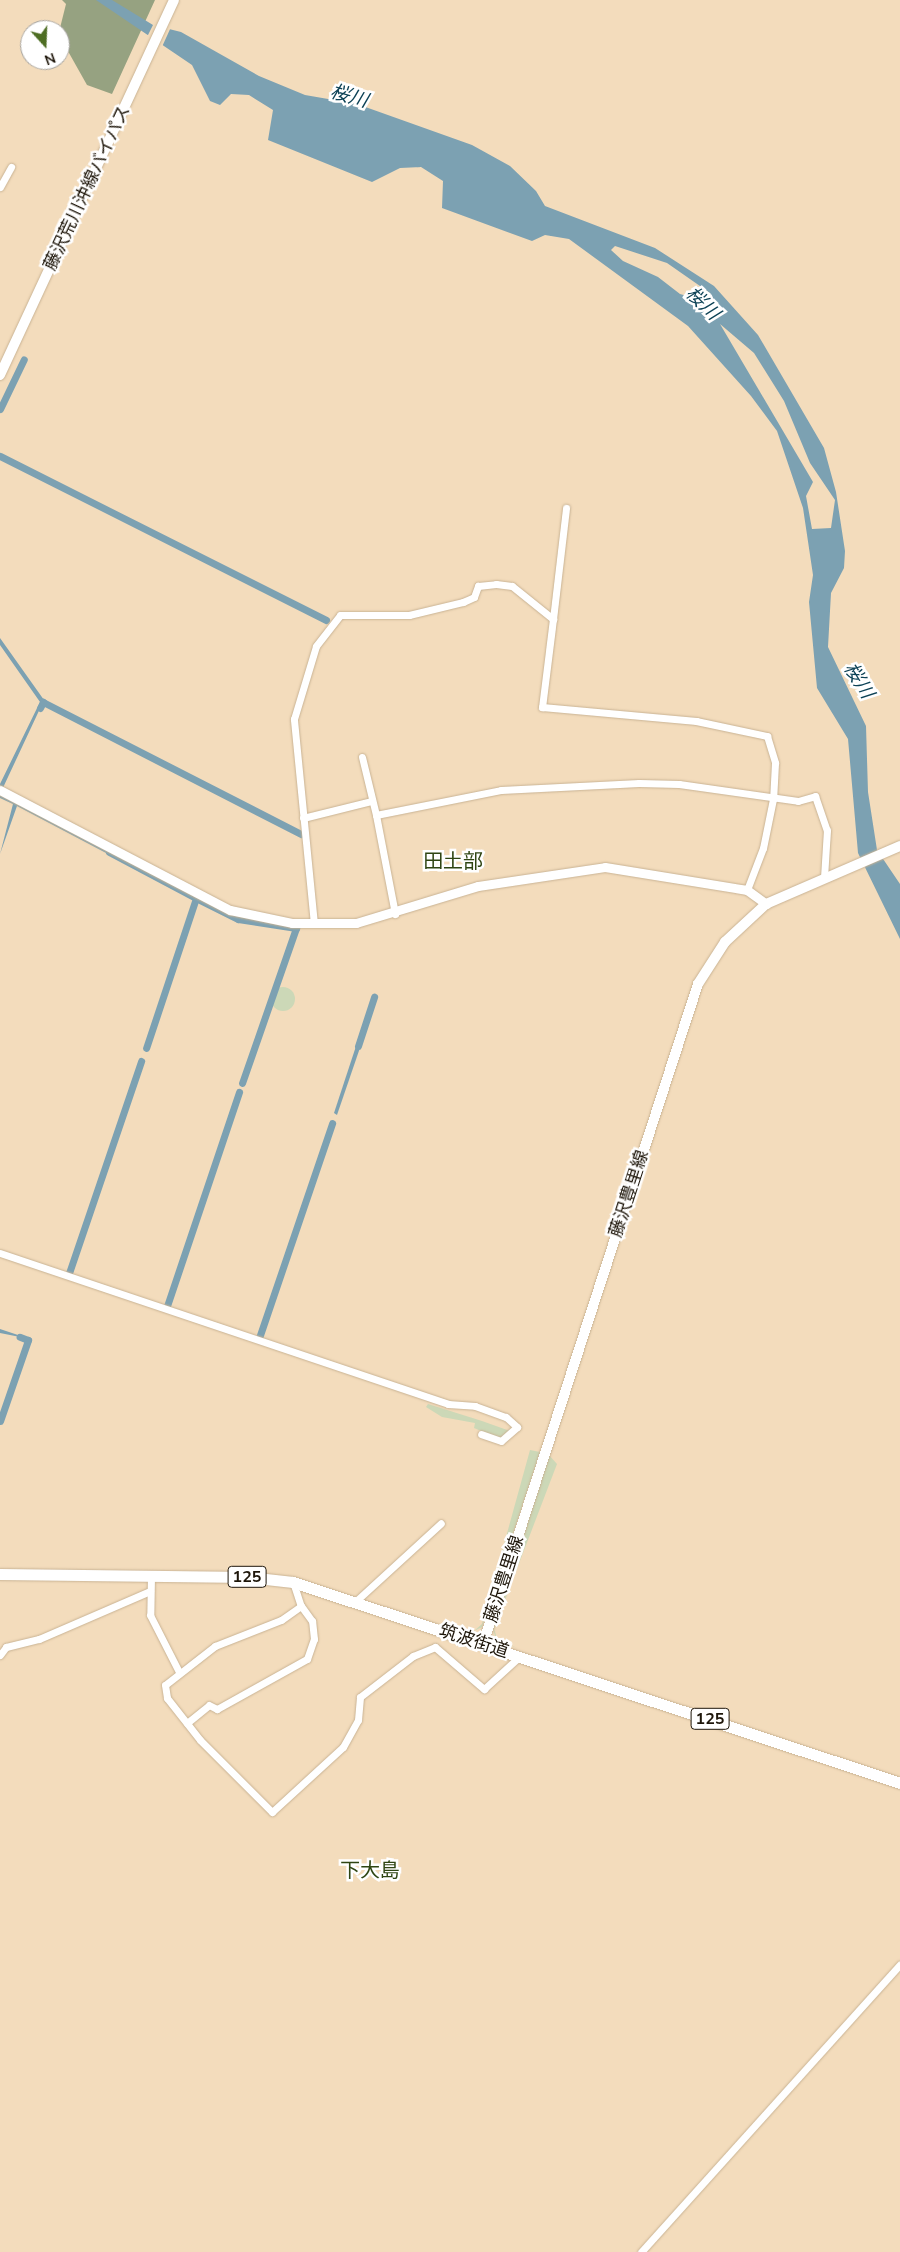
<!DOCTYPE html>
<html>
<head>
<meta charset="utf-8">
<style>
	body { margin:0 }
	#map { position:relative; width:900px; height:2252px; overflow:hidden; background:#f3dcbc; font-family:"Nunito Sans","Noto Sans JP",sans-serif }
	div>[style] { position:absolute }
	.green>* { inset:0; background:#ccd8b7 }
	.round { border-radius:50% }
	.forest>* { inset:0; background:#96a281 }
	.water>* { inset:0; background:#7ca1b2 }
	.pier>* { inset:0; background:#f3dcbc }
	.canal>* { height:7px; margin:-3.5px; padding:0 3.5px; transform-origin:3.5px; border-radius:3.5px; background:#7ca1b2 }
	.roads { filter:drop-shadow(0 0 1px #c9b394) drop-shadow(0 0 1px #c9b394) }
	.minor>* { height:7px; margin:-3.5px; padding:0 3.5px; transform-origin:3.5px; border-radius:3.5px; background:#fff }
	.tertiary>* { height:9px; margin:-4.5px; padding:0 4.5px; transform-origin:4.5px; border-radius:4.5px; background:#fff }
	.secondary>* { height:10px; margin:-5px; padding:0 5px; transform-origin:5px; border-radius:5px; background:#fff }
	.trunk>* { height:11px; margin:-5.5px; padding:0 5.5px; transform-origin:5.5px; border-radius:5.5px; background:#fff }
	span { translate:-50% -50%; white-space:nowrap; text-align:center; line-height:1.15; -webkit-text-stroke:5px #fff; paint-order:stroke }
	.shield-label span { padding:1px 4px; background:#fff; border:1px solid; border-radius:4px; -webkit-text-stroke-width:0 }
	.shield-label { font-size:16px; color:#1e160a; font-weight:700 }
	.street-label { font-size:18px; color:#1e160a }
	.water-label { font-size:19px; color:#0d4256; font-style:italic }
	.quarter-label { font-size:20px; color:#2f4512 }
	.north { position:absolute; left:20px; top:20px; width:50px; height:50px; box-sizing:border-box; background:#fff; border:1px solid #a5a29d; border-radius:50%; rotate:160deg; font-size:14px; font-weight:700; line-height:20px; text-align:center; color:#1e160a }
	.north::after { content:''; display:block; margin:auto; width:18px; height:22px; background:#4e6e24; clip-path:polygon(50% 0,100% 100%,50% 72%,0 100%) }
</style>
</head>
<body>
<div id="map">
	<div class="green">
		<i class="round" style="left:271px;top:987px;width:24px;height:24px"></i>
		<i style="clip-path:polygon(428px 1404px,482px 1421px,510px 1431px,501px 1439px,474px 1428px,475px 1423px,442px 1417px,426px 1407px)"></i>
		<i style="clip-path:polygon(530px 1450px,540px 1452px,482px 1627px,470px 1633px,439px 1623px,474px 1631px,482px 1624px)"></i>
		<i style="clip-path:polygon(549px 1455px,557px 1464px,494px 1629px,497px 1638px,517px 1648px,496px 1639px,493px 1629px)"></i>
	</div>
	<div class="forest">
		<i style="clip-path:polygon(62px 0,155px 0,112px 94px,87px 85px,69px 53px,60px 28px,66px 4px)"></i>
	</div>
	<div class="water">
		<i style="clip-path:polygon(evenodd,96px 0,112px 0,153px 25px,181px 32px,259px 76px,305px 95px,357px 104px,472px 145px,510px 166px,536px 191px,545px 206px,655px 248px,714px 286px,758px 335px,824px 448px,836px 492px,845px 551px,844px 568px,831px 593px,828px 647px,866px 726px,868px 792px,877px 850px,900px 884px,900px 939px,858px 853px,848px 739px,817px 688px,809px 602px,813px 575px,803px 508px,777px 431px,751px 396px,688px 326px,569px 239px,545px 235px,532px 241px,442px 208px,443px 181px,421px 167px,400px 168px,372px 182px,268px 140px,273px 110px,249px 95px,231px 94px,220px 105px,210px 101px,192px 65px,96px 0,615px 246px,667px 263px,710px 293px,712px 303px,680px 294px,658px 277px,623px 261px,611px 250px,615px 246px,96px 0,720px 324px,754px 353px,784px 401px,810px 463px,835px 500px,831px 528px,812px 529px,806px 496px,813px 482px,720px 324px)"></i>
		<i style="clip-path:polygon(0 638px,44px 700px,1px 792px,109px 850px,108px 854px,17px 806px,0 854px,13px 804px,0 798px,0 784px,40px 702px,0 645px)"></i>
		<i style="clip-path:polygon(359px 1037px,363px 1039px,337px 1115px,334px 1113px)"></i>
		<i style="clip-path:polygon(0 1329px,30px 1339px,0 1333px)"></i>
	</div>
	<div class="pier">
		<i style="clip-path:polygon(154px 23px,171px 27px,161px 49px,146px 39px)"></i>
	</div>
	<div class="canal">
		<i style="left:0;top:409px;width:55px;rotate:-64.4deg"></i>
		<i style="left:0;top:456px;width:365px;rotate:26.7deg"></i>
		<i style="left:40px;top:708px;width:7px;rotate:-63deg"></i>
		<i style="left:43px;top:702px;width:290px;rotate:27.1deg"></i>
		<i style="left:109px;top:852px;width:98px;rotate:27.9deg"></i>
		<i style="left:196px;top:898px;width:158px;rotate:108.4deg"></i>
		<i style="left:196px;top:898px;width:47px;rotate:26.6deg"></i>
		<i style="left:238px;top:919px;width:59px;rotate:8.8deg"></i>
		<i style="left:296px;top:928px;width:164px;rotate:109.2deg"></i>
		<i style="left:358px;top:1046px;width:52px;rotate:-71.9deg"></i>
		<i style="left:69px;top:1273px;width:224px;rotate:-71.2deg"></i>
		<i style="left:167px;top:1306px;width:226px;rotate:-71.4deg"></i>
		<i style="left:259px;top:1338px;width:227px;rotate:-71.2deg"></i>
		<i style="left:0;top:1421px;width:86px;rotate:-70.9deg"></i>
		<i style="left:28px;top:1340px;width:9px;rotate:-159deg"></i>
	</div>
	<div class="roads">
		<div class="minor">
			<i style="left:0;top:187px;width:23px;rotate:-61deg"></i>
			<i style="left:553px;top:619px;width:89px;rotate:97.1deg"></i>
			<i style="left:542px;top:707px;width:155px;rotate:5.2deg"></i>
			<i style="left:696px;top:721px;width:73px;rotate:11.9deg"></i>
			<i style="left:767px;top:736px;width:28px;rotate:73deg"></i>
			<i style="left:775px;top:763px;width:36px;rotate:93deg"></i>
			<i style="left:773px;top:799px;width:50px;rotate:101.5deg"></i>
			<i style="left:763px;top:848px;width:45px;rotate:110.9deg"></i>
			<i style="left:362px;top:757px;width:60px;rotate:76.4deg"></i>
			<i style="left:376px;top:815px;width:127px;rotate:-11.3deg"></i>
			<i style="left:501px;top:790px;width:138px;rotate:-2.9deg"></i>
			<i style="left:639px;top:783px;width:40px;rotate:1.4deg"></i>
			<i style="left:679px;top:784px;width:120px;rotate:8.1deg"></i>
			<i style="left:798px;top:801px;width:18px;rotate:-16deg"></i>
			<i style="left:815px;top:796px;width:36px;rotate:71deg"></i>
			<i style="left:827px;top:830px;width:48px;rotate:93.6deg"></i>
			<i style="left:376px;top:815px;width:101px;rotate:79.1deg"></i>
			<i style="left:303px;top:818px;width:70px;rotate:-14deg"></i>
			<i style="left:314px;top:924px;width:206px;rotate:-95.6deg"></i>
			<i style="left:294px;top:719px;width:76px;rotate:-73.2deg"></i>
			<i style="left:316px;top:646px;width:39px;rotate:-52deg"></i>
			<i style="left:340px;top:615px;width:69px"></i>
			<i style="left:409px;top:615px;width:56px;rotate:-13.5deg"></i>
			<i style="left:463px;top:602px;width:12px;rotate:-24deg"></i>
			<i style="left:474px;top:597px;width:12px;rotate:-70deg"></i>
			<i style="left:478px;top:586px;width:18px;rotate:-6deg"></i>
			<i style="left:496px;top:584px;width:16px;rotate:7deg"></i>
			<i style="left:512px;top:586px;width:53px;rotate:38.8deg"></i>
			<i style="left:553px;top:619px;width:112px;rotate:-83.3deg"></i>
			<i style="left:0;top:1253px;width:473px;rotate:18.6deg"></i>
			<i style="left:448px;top:1404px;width:27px;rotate:4deg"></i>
			<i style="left:475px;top:1406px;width:33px;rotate:20deg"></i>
			<i style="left:506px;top:1417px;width:15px;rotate:42deg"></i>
			<i style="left:517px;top:1427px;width:21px;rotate:139deg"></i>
			<i style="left:501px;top:1441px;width:21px;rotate:-161deg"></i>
			<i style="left:151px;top:1576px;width:39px;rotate:91deg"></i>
			<i style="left:150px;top:1615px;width:64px;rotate:63deg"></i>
			<i style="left:293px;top:1582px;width:25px;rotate:72deg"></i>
			<i style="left:301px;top:1606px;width:24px;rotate:145deg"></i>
			<i style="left:281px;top:1620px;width:71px;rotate:158.5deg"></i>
			<i style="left:215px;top:1646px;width:63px;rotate:142deg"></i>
			<i style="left:165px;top:1685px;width:13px;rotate:81deg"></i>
			<i style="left:167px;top:1698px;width:53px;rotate:51.8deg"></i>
			<i style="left:200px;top:1740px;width:102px;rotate:45deg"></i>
			<i style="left:272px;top:1812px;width:96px;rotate:-42.5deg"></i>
			<i style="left:343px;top:1747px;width:31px;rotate:-61deg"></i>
			<i style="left:358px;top:1720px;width:23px;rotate:-85deg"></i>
			<i style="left:360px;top:1697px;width:67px;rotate:-37.7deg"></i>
			<i style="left:413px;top:1656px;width:24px;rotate:-22deg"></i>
			<i style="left:435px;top:1647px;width:65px;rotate:40.6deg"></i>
			<i style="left:484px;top:1689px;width:49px;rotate:-42.5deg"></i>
			<i style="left:356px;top:1601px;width:115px;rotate:-42.5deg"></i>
			<i style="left:0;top:1655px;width:10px;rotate:-53deg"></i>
			<i style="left:6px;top:1647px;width:34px;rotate:-14deg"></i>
			<i style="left:39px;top:1639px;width:121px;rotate:-23.4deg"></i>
			<i style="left:187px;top:1723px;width:28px;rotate:-39deg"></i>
			<i style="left:209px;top:1705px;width:9px;rotate:27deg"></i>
			<i style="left:217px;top:1709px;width:103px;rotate:-29.1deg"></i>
			<i style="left:307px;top:1659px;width:21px;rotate:-71deg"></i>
			<i style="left:314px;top:1639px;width:18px;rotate:-96deg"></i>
			<i style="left:312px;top:1621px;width:19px;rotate:-126deg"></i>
			<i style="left:641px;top:2252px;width:387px;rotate:-48deg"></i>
		</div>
		<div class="tertiary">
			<i style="left:0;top:790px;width:259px;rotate:27.6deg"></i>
			<i style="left:230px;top:910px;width:63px;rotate:11.8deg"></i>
			<i style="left:292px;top:923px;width:64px"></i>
			<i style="left:356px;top:923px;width:127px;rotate:-16.9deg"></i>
			<i style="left:478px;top:886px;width:128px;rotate:-8.5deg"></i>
			<i style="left:605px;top:867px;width:144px;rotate:9.2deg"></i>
			<i style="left:747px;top:890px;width:24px;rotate:36deg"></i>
		</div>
		<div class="secondary">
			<i style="left:0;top:375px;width:413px;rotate:-65.1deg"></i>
			<i style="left:483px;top:1644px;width:694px;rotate:-71.96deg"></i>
			<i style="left:698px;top:984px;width:50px;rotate:-57.3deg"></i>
			<i style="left:725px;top:942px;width:56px;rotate:-42.8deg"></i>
			<i style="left:766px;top:904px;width:146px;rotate:-23.4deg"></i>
		</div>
		<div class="trunk">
			<i style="left:0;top:1574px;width:248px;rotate:0.7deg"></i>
			<i style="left:248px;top:1577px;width:45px;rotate:6.3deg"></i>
			<i style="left:293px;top:1582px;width:639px;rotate:18.32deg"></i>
		</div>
	</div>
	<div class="shield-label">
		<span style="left:247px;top:1577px">125</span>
		<span style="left:710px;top:1719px">125</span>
	</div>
	<div class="street-label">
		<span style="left:87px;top:188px;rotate:-65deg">藤沢荒川沖線バイパス</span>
		<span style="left:629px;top:1194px;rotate:-72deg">藤沢豊里線</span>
		<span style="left:504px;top:1579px;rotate:-72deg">藤沢豊里線</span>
		<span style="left:474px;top:1641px;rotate:18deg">筑波街道</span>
	</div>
	<div class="water-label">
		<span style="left:349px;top:97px;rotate:16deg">桜川</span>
		<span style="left:702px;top:304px;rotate:44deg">桜川</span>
		<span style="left:858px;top:681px;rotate:58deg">桜川</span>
	</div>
	<div class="quarter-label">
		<span style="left:453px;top:861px">田土部</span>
		<span style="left:370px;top:1870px">下大島</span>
	</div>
	<div class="north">N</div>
</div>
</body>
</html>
